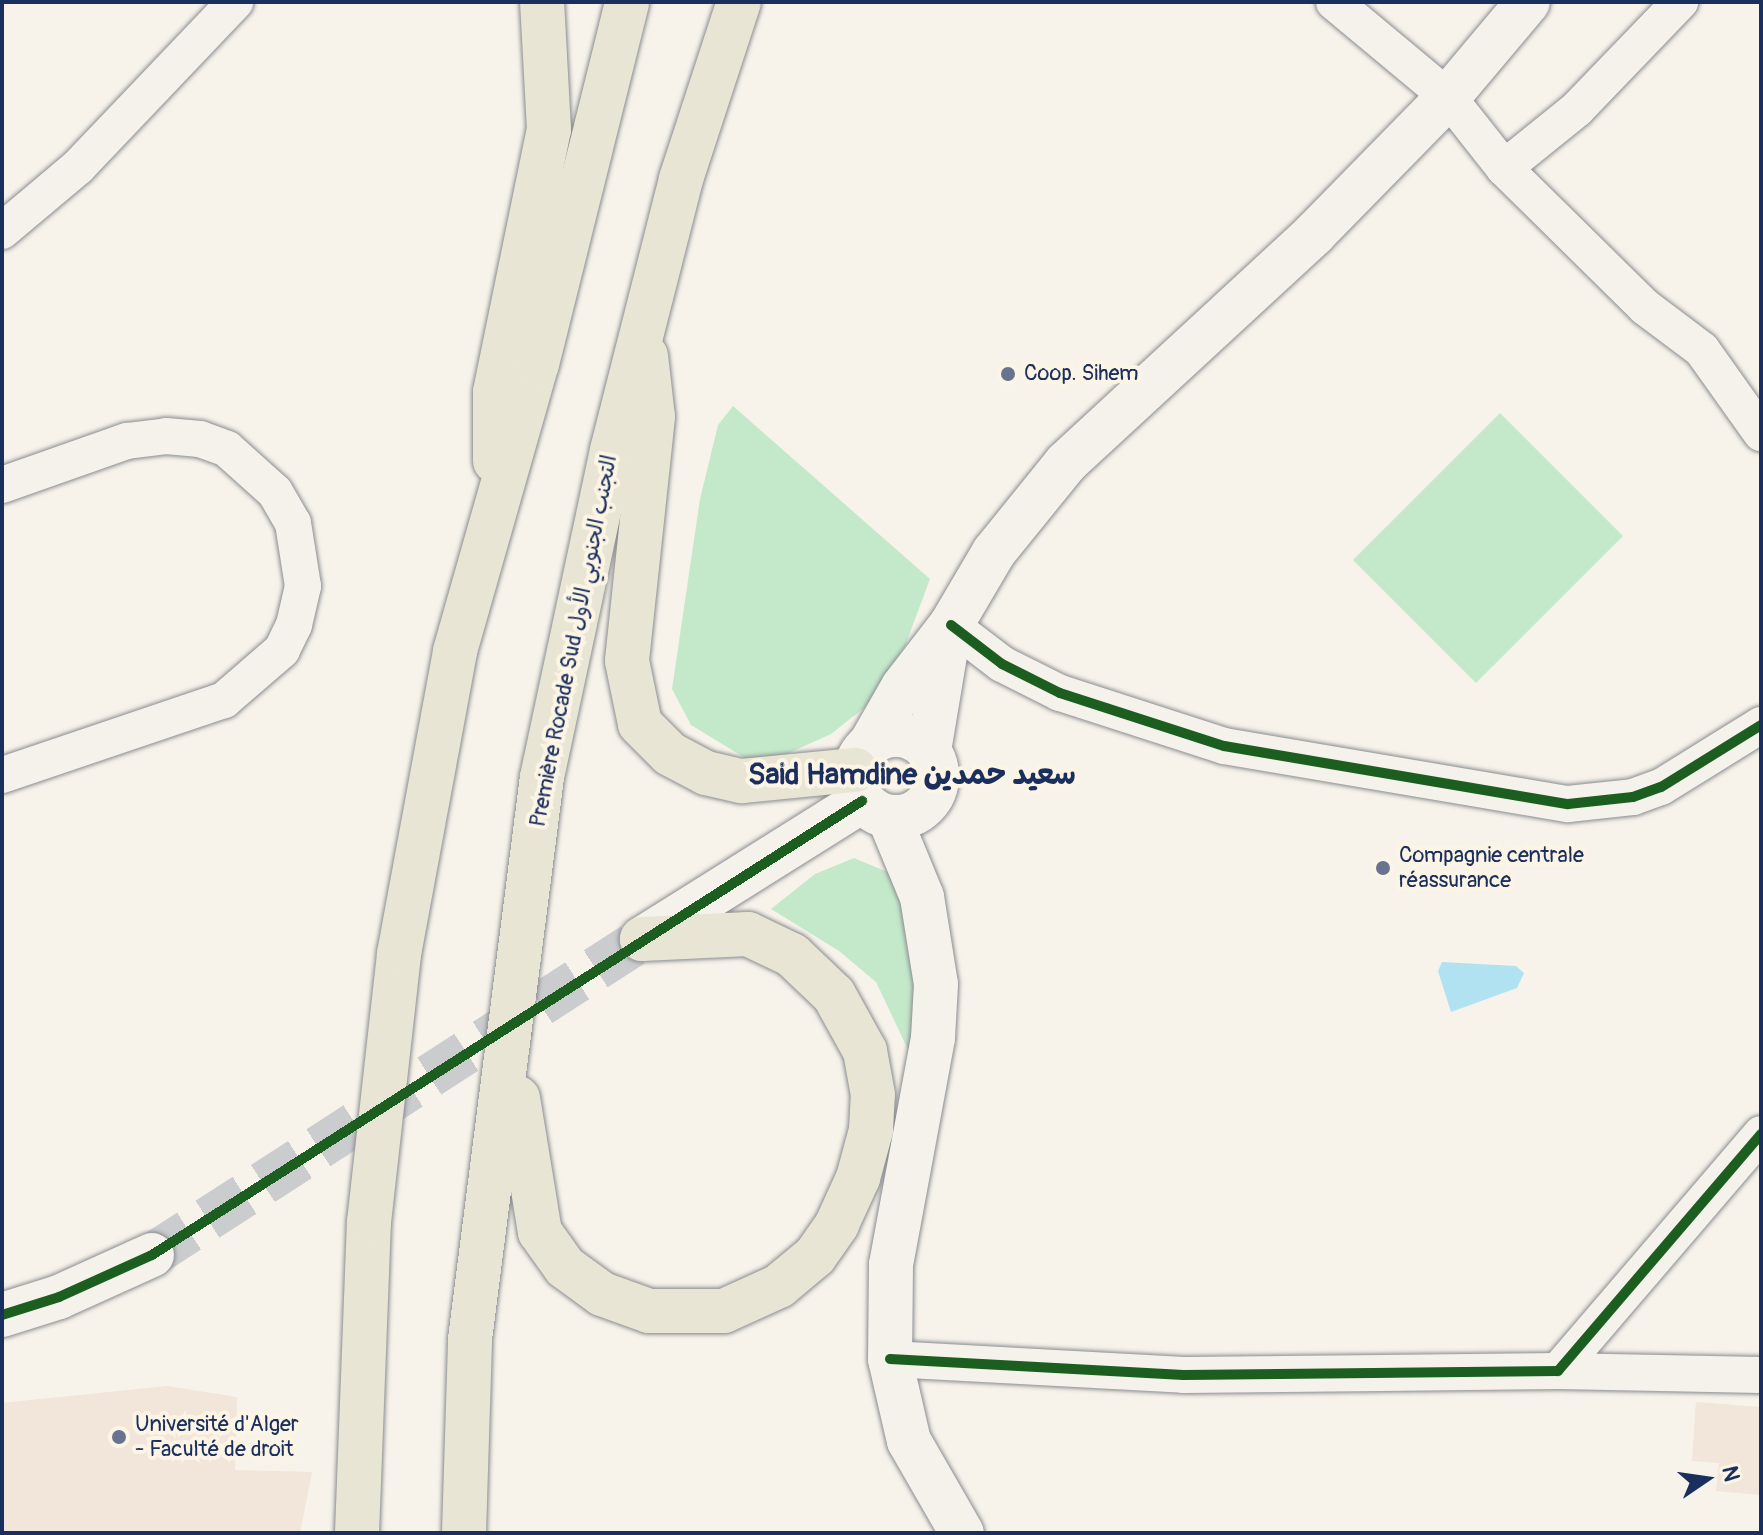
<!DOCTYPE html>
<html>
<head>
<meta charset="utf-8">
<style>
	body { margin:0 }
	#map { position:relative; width:1763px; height:1535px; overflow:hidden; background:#f7f3ea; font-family:Pangolin,"Playpen Sans Arabic",sans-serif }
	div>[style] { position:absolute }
	.built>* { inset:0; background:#f2e5d9 }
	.green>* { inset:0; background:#c4e9ca; transform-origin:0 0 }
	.water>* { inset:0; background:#b1e2f2 }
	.tertiary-tunnel>* { height:44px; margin-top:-22px; transform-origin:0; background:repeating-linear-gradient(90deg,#cbccce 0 44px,transparent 0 66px) }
	.roads { filter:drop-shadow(0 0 2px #8a8c91) drop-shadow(0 0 2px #8a8c91) }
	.minor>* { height:36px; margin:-18px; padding:0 18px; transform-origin:18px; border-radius:18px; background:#f5f2ec }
	.tertiary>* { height:44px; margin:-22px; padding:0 22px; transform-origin:22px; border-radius:22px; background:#f5f2ec }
	.secondary>* { height:44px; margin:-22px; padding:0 22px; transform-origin:22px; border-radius:22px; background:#f5f2ec }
	.secondary>.ring { margin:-22px; padding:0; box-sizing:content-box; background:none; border:44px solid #f5f2ec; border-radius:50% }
	.motorway>* { height:44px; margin:-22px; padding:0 22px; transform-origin:22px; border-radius:22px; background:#e9e5d4 }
	.cycleway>* { height:10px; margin:-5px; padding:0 5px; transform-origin:5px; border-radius:5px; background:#1b5e20 }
	.dots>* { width:22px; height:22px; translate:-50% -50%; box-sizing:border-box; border:4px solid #fcf5e5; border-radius:50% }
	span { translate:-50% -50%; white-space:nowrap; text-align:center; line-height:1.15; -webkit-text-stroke:8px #fcf5e5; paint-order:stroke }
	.poi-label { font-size:22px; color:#1b2f5e }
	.left { translate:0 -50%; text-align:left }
	.street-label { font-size:22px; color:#1b2f5e }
	.district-label { font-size:30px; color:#1b2f5e; font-weight:700 }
	.frame { position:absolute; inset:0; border:4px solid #1b2f5e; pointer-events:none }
	.north { position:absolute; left:1667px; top:1439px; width:80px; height:80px; -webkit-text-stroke:6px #fcf5e5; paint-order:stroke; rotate:77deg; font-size:22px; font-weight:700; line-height:32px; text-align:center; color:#1b2f5e }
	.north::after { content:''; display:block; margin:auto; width:28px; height:36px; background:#1b2f5e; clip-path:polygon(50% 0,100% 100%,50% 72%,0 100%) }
</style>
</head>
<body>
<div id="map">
	<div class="built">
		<i style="clip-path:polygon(167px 1386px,237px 1397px,235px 1470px,312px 1472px,300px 1533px,2px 1533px,2px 1403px)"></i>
		<i style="clip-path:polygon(1696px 1402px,1761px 1407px,1761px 1495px,1716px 1491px,1719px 1463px,1692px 1461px)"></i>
	</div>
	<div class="green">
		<i style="clip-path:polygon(733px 406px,930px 579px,905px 646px,869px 704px,831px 734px,780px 757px,750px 761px,691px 725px,672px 689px,700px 499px,718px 425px)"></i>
		<i style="left:1500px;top:413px;width:174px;height:208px;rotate:45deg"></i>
		<i style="clip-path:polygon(854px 858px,890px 873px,908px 922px,920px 972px,912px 1058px,876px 982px,839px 951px,771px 909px,815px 874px)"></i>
	</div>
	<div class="water">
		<i style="clip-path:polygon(1442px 962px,1516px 966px,1524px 973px,1517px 988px,1451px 1012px,1438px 971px)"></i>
	</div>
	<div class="tertiary-tunnel">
		<i style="left:152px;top:1255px;width:583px;rotate:-32.82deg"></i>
	</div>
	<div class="roads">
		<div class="minor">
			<i style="left:1334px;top:2px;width:148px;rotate:39.8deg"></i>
			<i style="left:1448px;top:97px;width:90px;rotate:51.7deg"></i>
			<i style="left:1504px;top:168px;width:198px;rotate:44.6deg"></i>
			<i style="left:1645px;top:307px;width:71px;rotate:37deg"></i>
			<i style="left:1702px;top:350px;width:102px;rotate:54.6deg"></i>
			<i style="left:1504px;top:168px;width:94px;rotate:-38.9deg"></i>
			<i style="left:1577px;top:109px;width:149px;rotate:-46.1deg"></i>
			<i style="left:2px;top:231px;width:99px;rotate:-40.1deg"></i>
			<i style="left:78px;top:167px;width:228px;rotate:-46.4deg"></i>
			<i style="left:2px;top:485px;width:133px;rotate:-19.4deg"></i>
			<i style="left:127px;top:441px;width:39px;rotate:-7deg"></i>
			<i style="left:166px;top:436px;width:34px;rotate:5deg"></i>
			<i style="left:200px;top:439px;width:29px;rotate:20deg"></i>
			<i style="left:227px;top:449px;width:64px;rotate:41.9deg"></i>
			<i style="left:275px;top:492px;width:36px;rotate:60deg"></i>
			<i style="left:293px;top:523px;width:64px;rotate:81deg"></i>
			<i style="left:303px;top:586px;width:40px;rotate:103deg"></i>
			<i style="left:294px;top:625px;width:28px;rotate:116deg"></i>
			<i style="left:282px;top:650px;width:77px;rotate:139.2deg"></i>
			<i style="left:224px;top:700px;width:234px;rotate:161.3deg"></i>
			<i style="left:951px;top:625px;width:64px;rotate:37.4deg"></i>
			<i style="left:1002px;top:664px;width:65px;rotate:26.6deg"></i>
			<i style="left:1060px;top:693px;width:172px;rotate:17.9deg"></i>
			<i style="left:1224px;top:746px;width:349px;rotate:9.6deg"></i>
			<i style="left:1568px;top:804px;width:65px;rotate:-6.1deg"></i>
			<i style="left:1633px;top:797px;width:30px;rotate:-20deg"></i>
			<i style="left:1661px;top:787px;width:118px;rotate:-31.8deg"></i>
			<i style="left:890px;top:1359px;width:294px;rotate:3.1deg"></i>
			<i style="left:1184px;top:1375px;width:374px;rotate:-0.6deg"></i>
			<i style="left:1558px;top:1371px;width:312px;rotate:-49.4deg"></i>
			<i style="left:1558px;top:1371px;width:203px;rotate:1.1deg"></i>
		</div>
		<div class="tertiary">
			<i style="left:642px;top:939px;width:260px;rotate:-32.1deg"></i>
			<i style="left:2px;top:1315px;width:60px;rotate:-17.5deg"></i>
			<i style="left:59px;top:1297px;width:102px;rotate:-24.3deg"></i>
		</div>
		<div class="secondary">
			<i class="ring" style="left:855px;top:735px;width:38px;height:38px"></i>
			<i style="left:871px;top:743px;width:64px;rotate:-60.3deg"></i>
			<i style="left:903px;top:687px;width:78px;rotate:-52.3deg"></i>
			<i style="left:951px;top:625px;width:85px;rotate:-59.5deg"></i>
			<i style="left:994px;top:552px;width:114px;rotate:-51deg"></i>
			<i style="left:1066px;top:463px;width:338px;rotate:-42.7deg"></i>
			<i style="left:1314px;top:234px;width:192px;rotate:-45.6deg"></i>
			<i style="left:1448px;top:97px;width:124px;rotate:-49.9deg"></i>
			<i style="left:929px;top:751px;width:122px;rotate:-80.5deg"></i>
			<i style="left:889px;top:817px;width:87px;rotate:67.6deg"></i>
			<i style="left:922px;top:897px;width:88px;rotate:80.9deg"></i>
			<i style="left:936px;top:984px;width:54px;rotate:93.2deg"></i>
			<i style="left:933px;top:1038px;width:231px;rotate:100.5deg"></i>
			<i style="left:891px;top:1265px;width:94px;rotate:90.6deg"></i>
			<i style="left:890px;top:1359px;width:84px;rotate:77deg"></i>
			<i style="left:909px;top:1441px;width:106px;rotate:60.1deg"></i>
		</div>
		<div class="motorway">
			<i style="left:646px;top:356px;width:61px;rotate:83.5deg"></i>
			<i style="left:653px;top:417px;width:245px;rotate:96.1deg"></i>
			<i style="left:627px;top:661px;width:64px;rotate:78.3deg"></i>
			<i style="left:640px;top:724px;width:42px;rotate:45deg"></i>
			<i style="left:670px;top:754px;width:41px;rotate:27.8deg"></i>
			<i style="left:706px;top:773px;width:37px;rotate:13deg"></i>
			<i style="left:742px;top:781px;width:114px;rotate:-5.6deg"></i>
			<i style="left:495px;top:461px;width:69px;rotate:-90deg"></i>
			<i style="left:495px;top:392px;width:268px;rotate:-78.4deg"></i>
			<i style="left:549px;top:130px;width:128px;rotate:-93.1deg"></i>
			<i style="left:518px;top:1098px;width:136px;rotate:80.7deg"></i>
			<i style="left:540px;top:1232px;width:43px;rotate:54.5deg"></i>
			<i style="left:565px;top:1267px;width:46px;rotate:36.1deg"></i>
			<i style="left:602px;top:1294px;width:50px;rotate:19.9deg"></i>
			<i style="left:649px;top:1311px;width:75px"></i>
			<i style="left:724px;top:1311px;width:60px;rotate:-24.4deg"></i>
			<i style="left:779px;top:1286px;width:47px;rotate:-39.8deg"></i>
			<i style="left:815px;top:1256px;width:39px;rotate:-55deg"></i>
			<i style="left:837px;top:1224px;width:51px;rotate:-65.5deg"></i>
			<i style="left:858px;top:1178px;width:50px;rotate:-74.8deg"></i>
			<i style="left:871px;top:1130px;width:35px;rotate:-87deg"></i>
			<i style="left:873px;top:1095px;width:45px;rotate:-100.3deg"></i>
			<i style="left:865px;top:1051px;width:64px;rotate:-119deg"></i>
			<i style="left:834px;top:995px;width:58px;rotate:-136.4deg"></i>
			<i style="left:792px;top:955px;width:49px;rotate:-154.5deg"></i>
			<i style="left:748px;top:934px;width:106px;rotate:177.3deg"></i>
			<i style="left:357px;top:1533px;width:311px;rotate:-87.8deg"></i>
			<i style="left:369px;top:1222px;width:270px;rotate:-83.6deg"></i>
			<i style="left:399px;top:954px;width:308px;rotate:-79.5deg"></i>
			<i style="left:455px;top:651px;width:298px;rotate:-74.1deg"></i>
			<i style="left:537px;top:364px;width:373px;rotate:-76deg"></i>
			<i style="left:464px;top:1533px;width:194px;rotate:-88.2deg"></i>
			<i style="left:470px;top:1339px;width:567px;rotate:-82.7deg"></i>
			<i style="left:542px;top:777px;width:334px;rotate:-77.9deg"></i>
			<i style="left:612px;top:450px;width:280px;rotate:-75.7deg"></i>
			<i style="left:681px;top:179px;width:186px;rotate:-71.9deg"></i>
		</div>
	</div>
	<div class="cycleway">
		<i style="left:951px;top:625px;width:64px;rotate:37.4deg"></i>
		<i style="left:1002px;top:664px;width:65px;rotate:26.6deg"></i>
		<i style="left:1060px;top:693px;width:172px;rotate:17.9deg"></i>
		<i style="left:1224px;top:746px;width:349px;rotate:9.6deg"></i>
		<i style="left:1568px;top:804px;width:65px;rotate:-6.1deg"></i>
		<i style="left:1633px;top:797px;width:30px;rotate:-20deg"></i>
		<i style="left:1661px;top:787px;width:118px;rotate:-31.8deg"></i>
		<i style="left:2px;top:1315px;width:60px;rotate:-17.5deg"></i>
		<i style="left:59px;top:1297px;width:102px;rotate:-24.3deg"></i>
		<i style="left:152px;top:1255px;width:843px;rotate:-32.6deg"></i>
		<i style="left:890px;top:1359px;width:294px;rotate:3.1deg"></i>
		<i style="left:1184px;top:1375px;width:374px;rotate:-0.6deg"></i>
		<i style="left:1558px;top:1371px;width:312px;rotate:-49.4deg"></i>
	</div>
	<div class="dots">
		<i style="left:1008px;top:374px;background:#68748f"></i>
		<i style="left:1383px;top:868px;background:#68748f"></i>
		<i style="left:119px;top:1437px;background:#68748f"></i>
	</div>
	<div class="poi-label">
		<span class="left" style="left:1024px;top:374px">Coop. Sihem</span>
		<span class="left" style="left:1399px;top:868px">Compagnie centrale<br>réassurance</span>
		<span class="left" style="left:135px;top:1437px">Université d'Alger<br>- Faculté de droit</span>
	</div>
	<div class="street-label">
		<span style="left:574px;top:641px;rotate:-79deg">Première Rocade Sud التجنب الجنوبي الأول</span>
	</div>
	<div class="district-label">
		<span style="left:912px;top:775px">Said Hamdine سعيد حمدين</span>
	</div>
	<div class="frame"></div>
	<div class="north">N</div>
</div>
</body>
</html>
